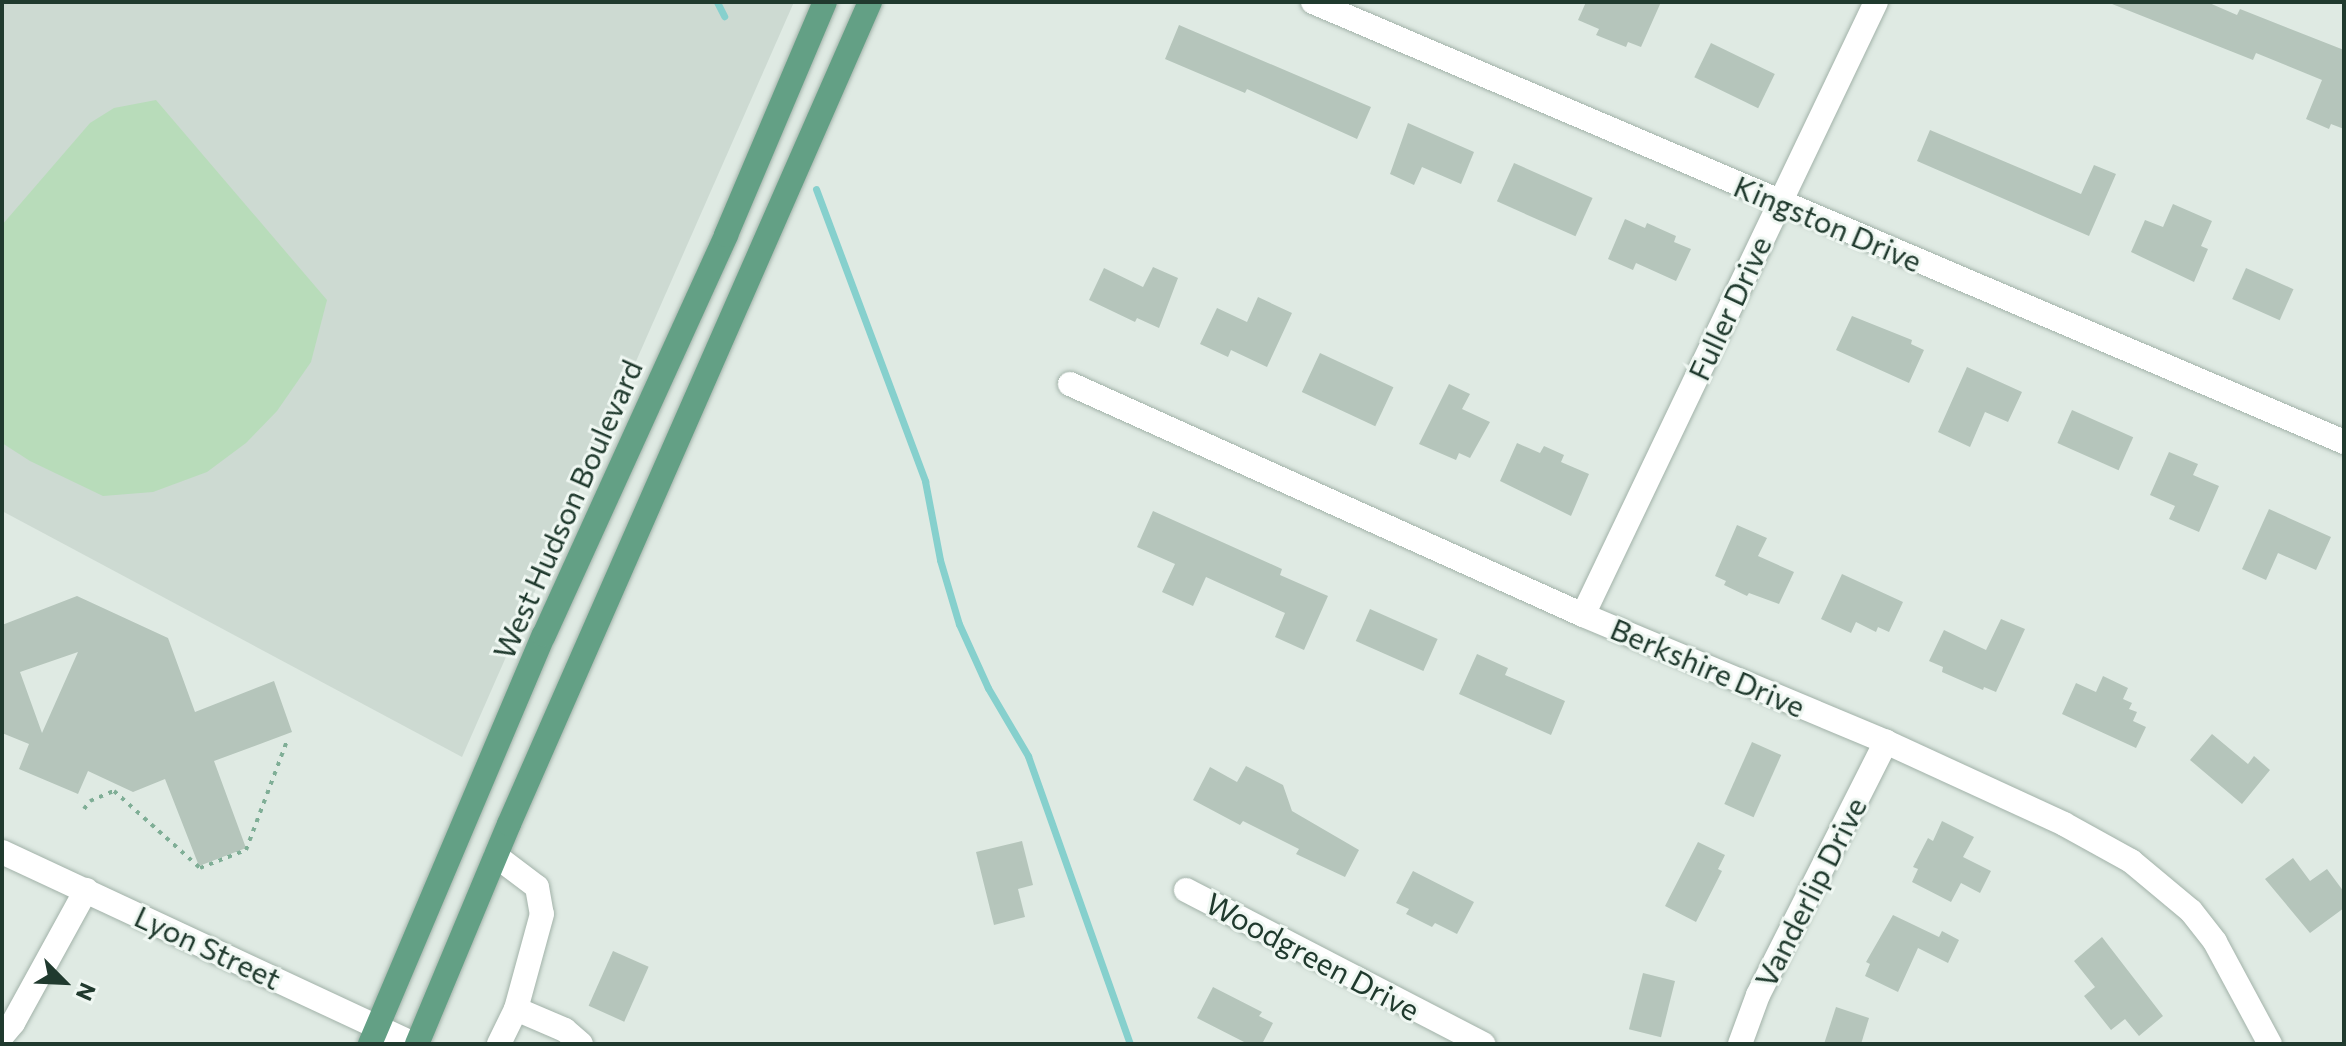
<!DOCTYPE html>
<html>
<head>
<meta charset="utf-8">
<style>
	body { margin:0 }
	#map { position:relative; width:2346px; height:1046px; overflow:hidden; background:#dfeae3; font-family:Commissioner,sans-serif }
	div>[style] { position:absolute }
	.built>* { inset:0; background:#cddad2 }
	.green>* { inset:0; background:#b8dcba }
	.stream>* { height:7px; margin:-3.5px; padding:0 3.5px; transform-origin:3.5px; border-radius:3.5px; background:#86d0cd }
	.building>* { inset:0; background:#b5c5bb; transform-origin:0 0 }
	.path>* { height:4px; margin-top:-2px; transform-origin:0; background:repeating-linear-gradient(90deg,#7fae96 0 4px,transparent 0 10px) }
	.roads { filter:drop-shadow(0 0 2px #a2b2a9) drop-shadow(0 0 2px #a2b2a9) }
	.minor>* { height:24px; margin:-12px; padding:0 12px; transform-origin:12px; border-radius:12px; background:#fff }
	.major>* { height:24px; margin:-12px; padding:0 12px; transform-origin:12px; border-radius:12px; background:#63a085 }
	span { translate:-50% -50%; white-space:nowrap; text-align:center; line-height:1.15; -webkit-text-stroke:6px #eff7f2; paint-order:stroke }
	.street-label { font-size:30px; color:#203a2e }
	.frame { position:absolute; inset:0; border:4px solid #203a2e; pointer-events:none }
	.north { position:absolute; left:24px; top:942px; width:80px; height:80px; -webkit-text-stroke:6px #eff7f2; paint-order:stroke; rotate:114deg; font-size:22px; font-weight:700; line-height:32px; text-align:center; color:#203a2e }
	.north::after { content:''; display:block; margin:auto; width:28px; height:36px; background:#203a2e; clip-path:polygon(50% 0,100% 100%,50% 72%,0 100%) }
</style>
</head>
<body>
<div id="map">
	<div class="built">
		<i style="clip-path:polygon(2px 2px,794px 2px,462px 757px,2px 511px)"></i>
	</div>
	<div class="green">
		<i style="clip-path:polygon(156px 100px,327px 300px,311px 362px,277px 411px,246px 443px,207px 472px,153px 492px,103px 496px,30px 461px,2px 443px,2px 225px,90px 123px,114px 108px)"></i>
	</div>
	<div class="stream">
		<i style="left:717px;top:2px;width:16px;rotate:63deg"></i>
		<i style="left:816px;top:189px;width:312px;rotate:69.5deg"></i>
		<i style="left:925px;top:481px;width:80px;rotate:79.2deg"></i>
		<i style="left:940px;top:560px;width:67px;rotate:73.5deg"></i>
		<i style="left:959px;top:624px;width:70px;rotate:65.6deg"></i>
		<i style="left:988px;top:688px;width:79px;rotate:59.5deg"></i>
		<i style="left:1028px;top:756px;width:306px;rotate:70.5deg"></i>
	</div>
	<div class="building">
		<i style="clip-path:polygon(1586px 2px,1661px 2px,1641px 47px,1628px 42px,1626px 47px,1596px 35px,1599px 29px,1578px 20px)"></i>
		<i style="clip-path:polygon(2107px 2px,2207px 2px,2237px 15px,2240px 9px,2344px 50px,2344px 129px,2331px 124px,2329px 129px,2306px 119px,2322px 80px,2256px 53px,2253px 60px)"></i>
		<i style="clip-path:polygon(1179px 25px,1371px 107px,1357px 139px,1247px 89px,1245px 93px,1165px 59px)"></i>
		<i style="left:1711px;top:43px;width:71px;height:38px;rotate:26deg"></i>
		<i style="clip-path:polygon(1408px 123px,1474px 152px,1461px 184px,1422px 167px,1414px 185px,1390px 174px)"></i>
		<i style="clip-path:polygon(1930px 130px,2081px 194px,2094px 165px,2116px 174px,2089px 236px,1917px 161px)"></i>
		<i style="left:1514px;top:163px;width:86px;height:42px;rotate:24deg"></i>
		<i style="clip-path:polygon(2173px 204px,2212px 221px,2201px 246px,2208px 249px,2194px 282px,2131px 252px,2145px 220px,2163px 227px)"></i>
		<i style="clip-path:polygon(1625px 219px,1645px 228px,1647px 223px,1676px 236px,1674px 242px,1691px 249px,1676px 281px,1636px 263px,1633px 270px,1608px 259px)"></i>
		<i style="clip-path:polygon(1153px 267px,1178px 278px,1159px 328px,1137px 318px,1135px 322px,1089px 300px,1104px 268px,1143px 287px)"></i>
		<i style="left:2246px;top:268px;width:52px;height:34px;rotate:24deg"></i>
		<i style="clip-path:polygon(1258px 297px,1292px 313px,1267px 367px,1231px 350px,1228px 357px,1200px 344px,1217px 308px,1247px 322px)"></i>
		<i style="clip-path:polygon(1852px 316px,1912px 340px,1911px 344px,1924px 350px,1909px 383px,1836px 350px)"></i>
		<i style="left:1320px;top:353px;width:81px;height:43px;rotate:25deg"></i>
		<i style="clip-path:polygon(1967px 367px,2022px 392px,2008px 422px,1985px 412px,1970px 447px,1938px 432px)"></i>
		<i style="clip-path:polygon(1449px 384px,1470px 394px,1462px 409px,1490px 422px,1470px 458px,1459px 453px,1456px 460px,1419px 444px)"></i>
		<i style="left:2072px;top:410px;width:67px;height:36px;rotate:24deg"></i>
		<i style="clip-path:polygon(1517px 443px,1540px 453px,1544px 446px,1564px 455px,1561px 462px,1589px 474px,1571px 516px,1500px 481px)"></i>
		<i style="clip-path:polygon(2169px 452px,2198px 464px,2193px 475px,2219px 486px,2199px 532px,2169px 519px,2175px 506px,2150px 495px)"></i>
		<i style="clip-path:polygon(2269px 509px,2331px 537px,2316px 570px,2278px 553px,2266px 580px,2242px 569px)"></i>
		<i style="clip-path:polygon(1153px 511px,1282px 569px,1280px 575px,1328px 596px,1304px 650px,1275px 637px,1285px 613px,1206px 577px,1193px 606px,1162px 592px,1175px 564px,1137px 547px)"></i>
		<i style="clip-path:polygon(1737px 525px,1767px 538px,1758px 556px,1794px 572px,1779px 604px,1749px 593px,1747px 596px,1724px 585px,1726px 581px,1715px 576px)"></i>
		<i style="clip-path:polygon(1842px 574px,1903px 602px,1889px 632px,1878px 627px,1876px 632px,1856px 622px,1851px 633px,1821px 619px)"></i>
		<i style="clip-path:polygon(evenodd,77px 596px,168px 638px,195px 712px,274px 681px,292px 732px,214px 761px,246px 848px,199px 866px,165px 779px,133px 792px,88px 771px,78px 794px,19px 769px,29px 744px,2px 733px,2px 625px,77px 596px,78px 652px,42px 733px,20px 672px,78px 652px)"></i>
		<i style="left:1370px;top:609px;width:74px;height:35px;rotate:24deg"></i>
		<i style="clip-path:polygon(2001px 619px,2025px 629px,1996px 692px,1984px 687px,1983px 690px,1942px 672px,1943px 667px,1929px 661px,1944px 630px,1986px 650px)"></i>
		<i style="clip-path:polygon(1477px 654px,1508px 668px,1505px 675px,1565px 701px,1551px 735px,1459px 694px)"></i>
		<i style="clip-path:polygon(2103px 676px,2128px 688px,2123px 699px,2132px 703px,2129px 709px,2137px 712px,2133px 721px,2146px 727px,2136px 748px,2062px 714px,2076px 683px,2096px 692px)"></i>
		<i style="clip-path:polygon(2212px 734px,2248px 764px,2254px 756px,2270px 770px,2242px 804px,2190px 760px)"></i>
		<i style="left:1752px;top:742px;width:32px;height:68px;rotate:24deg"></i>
		<i style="clip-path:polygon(1246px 766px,1283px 785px,1292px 811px,1359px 850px,1345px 877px,1296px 854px,1299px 849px,1243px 821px,1240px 825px,1193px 800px,1210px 767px,1237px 782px)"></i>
		<i style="clip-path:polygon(1942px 821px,1974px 837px,1963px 857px,1991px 871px,1980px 893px,1961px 883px,1951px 902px,1912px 882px,1918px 869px,1913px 867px,1928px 838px,1933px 841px)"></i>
		<i style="clip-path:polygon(1022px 841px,1033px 885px,1018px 889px,1025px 917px,994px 925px,976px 852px)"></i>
		<i style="clip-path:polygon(1698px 842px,1725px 855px,1718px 869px,1722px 871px,1696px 922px,1665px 906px)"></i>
		<i style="clip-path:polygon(2293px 858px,2310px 881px,2327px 869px,2344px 892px,2344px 908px,2310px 933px,2265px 879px)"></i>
		<i style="clip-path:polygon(1413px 871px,1474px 902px,1457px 934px,1435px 923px,1432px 927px,1406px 914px,1409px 909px,1396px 903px)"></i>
		<i style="clip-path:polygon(1893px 915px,1939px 937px,1942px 931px,1959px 940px,1948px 963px,1918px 948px,1898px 992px,1865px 976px,1870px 964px,1866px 962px)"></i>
		<i style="clip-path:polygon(2102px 937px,2163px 1016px,2139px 1036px,2125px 1019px,2111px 1030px,2084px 996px,2095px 987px,2074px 961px)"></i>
		<i style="left:613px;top:951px;width:39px;height:60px;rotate:24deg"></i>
		<i style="left:1643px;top:973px;width:33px;height:58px;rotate:14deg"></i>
		<i style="clip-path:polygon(1213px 987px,1262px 1012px,1259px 1016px,1273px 1023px,1262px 1044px,1248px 1044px,1197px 1018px)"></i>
		<i style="clip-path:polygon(1836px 1007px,1869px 1018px,1861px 1044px,1824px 1044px)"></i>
	</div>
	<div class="path">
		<i style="left:84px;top:809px;width:10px;rotate:-53deg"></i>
		<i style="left:90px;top:801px;width:26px;rotate:-23deg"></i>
		<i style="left:114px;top:791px;width:115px;rotate:41.8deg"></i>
		<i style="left:200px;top:868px;width:49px;rotate:-21.4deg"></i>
		<i style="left:246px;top:850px;width:116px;rotate:-69.4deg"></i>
	</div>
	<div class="roads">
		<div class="minor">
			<i style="left:1313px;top:2px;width:1121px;rotate:23.11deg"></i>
			<i style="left:1070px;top:384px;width:563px;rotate:24.24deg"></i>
			<i style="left:1583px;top:615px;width:329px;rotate:22.7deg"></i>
			<i style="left:1886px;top:742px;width:196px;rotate:24.7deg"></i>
			<i style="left:2064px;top:824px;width:77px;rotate:28.9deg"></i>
			<i style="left:2131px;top:861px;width:78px;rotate:39.8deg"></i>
			<i style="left:2191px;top:911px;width:39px;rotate:52deg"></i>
			<i style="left:2215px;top:942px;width:116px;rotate:61.7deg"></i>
			<i style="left:1583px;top:615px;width:679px;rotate:-64.45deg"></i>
			<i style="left:2px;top:852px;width:454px;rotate:25deg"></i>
			<i style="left:496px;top:856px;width:51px;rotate:37.1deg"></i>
			<i style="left:537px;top:887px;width:27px;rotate:80deg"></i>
			<i style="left:542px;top:914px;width:98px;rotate:105.3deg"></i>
			<i style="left:516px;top:1009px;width:39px;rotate:116deg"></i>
			<i style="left:1186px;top:890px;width:335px;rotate:27.4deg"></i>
			<i style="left:516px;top:1009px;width:53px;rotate:23.2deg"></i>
			<i style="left:565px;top:1030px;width:21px;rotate:41deg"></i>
			<i style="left:2px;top:1036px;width:17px;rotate:-50deg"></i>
			<i style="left:13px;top:1023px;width:152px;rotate:-61.2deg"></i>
			<i style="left:1740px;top:1044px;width:52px;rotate:-69.8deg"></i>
			<i style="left:1758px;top:995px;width:284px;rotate:-63.2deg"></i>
		</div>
		<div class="major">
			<i style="left:370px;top:1044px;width:444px;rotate:-67deg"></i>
			<i style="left:544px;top:635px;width:439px;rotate:-65.5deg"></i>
			<i style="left:726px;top:235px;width:253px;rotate:-67deg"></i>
			<i style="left:417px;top:1044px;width:238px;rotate:-67.3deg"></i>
			<i style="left:509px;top:824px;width:898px;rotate:-66.29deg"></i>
		</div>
	</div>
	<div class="street-label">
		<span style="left:1828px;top:223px;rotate:23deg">Kingston Drive</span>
		<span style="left:1729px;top:308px;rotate:-65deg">Fuller Drive</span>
		<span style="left:567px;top:509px;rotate:-66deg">West Hudson Boulevard</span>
		<span style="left:1708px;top:667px;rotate:23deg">Berkshire Drive</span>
		<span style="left:1810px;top:892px;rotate:-63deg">Vanderlip Drive</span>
		<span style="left:208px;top:947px;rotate:25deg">Lyon Street</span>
		<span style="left:1313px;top:956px;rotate:28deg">Woodgreen Drive</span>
	</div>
	<div class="frame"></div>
	<div class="north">N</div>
</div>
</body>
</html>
